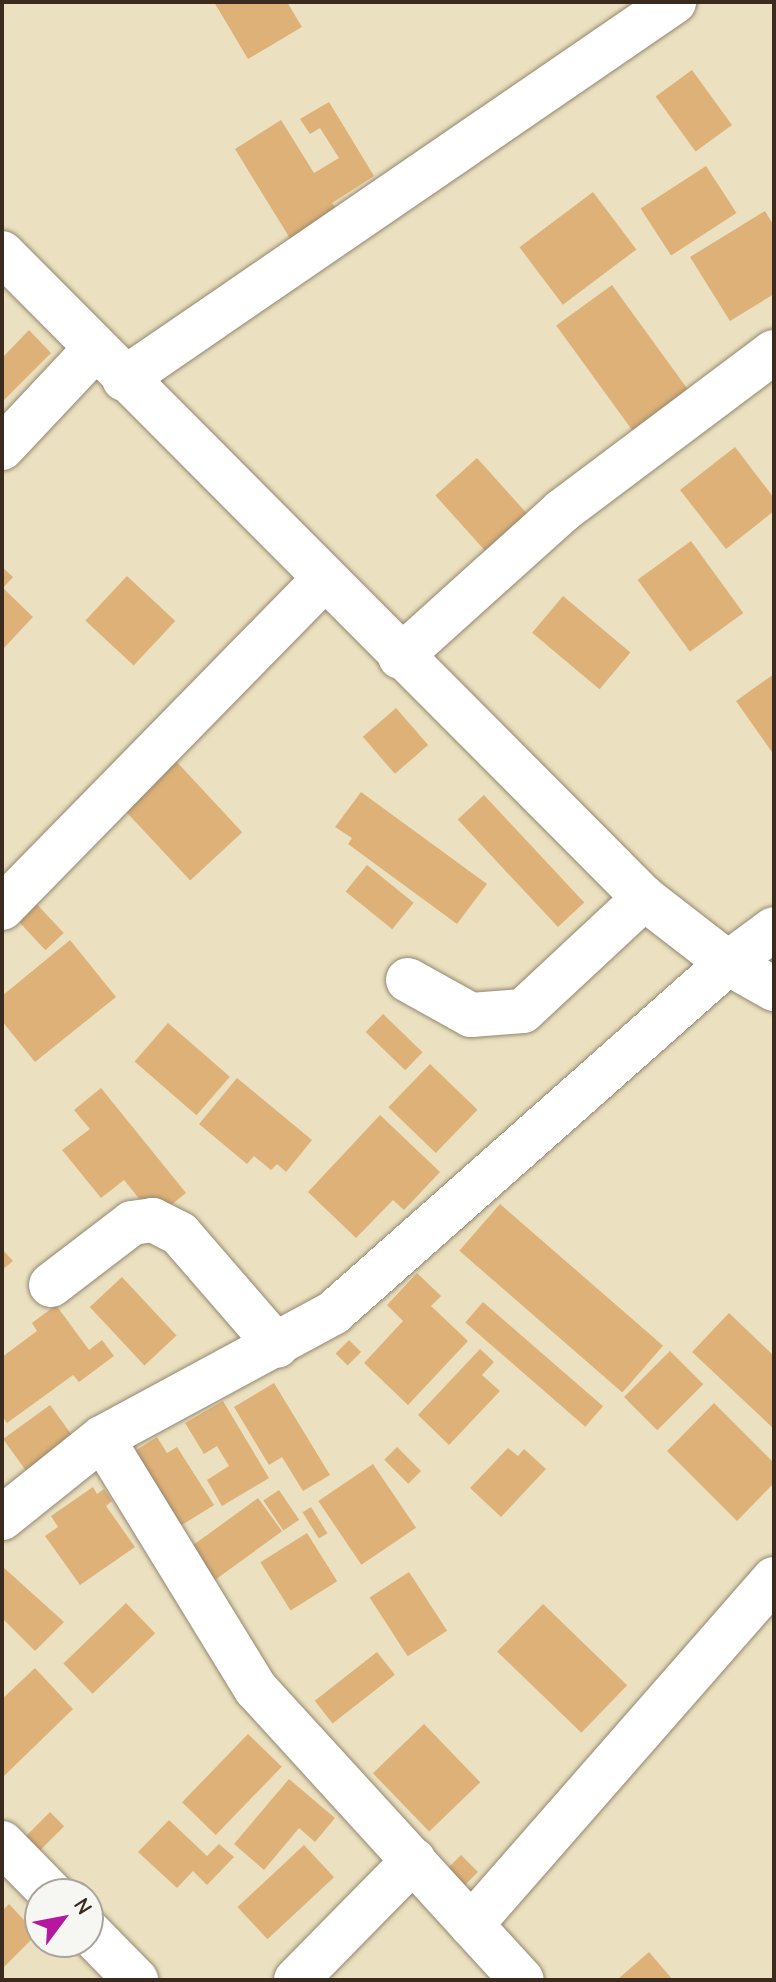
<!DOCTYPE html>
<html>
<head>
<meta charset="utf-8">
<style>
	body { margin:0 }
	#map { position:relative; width:776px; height:1982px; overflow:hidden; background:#ebe1c0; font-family:"Comic Neue",sans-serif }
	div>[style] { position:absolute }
	.building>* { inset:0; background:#deb178; transform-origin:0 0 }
	.roads { filter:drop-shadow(0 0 2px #93866f) drop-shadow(0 0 2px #93866f) }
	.minor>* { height:44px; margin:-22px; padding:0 22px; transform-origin:22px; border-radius:22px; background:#fff }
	span { translate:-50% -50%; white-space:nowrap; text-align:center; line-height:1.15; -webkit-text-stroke:8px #f6f6f2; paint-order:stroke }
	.frame { position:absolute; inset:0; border:4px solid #3b2a1e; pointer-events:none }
	.north { position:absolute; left:24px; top:1878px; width:80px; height:80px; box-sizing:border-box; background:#f6f6f2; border:2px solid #aba49d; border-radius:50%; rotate:58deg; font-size:22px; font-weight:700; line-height:32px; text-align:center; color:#3b2a1e }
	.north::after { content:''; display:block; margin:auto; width:28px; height:36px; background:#b5179e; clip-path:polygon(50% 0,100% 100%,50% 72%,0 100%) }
</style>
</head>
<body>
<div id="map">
	<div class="building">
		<i style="clip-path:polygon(214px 2px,287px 2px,302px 27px,248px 59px)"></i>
		<i style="left:692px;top:70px;width:68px;height:45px;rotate:54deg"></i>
		<i style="clip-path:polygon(329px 102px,374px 176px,332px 203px,338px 212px,291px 240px,235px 149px,281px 120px,314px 173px,339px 158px,320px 128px,310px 134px,300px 119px)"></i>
		<i style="left:706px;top:166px;width:56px;height:78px;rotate:57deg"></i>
		<i style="left:593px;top:192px;width:72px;height:92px;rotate:53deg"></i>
		<i style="clip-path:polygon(765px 211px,774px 226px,774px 294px,730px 321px,690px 257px)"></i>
		<i style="left:612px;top:285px;width:131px;height:69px;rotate:54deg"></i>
		<i style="clip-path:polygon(29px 330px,51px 353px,2px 402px,2px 358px)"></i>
		<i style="clip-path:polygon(735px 447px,774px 498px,774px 511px,726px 549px,680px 490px)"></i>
		<i style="left:477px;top:458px;width:83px;height:56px;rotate:48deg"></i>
		<i style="left:691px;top:541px;width:89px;height:66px;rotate:54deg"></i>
		<i style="clip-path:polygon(2px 567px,13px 577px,3px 588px,33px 617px,2px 650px)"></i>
		<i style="left:127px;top:576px;width:66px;height:61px;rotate:43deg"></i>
		<i style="left:563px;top:596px;width:88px;height:48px;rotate:40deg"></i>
		<i style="clip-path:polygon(774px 674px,774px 755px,736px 701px)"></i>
		<i style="left:396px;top:708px;width:49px;height:44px;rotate:49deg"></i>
		<i style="left:174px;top:759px;width:100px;height:71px;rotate:47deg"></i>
		<i style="clip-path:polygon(361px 792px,487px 884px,457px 924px,348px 844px,352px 838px,335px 827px)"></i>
		<i style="left:484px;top:795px;width:147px;height:36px;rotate:47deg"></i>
		<i style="left:367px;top:865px;width:60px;height:34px;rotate:39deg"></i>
		<i style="left:31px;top:898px;width:48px;height:25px;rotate:47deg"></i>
		<i style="clip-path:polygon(70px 940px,116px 997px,35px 1062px,2px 1021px,2px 996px)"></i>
		<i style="left:383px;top:1014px;width:55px;height:25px;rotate:44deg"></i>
		<i style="left:168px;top:1023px;width:82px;height:51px;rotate:41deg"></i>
		<i style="left:430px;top:1064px;width:66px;height:60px;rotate:44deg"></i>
		<i style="clip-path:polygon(237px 1078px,312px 1140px,286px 1172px,277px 1164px,271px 1170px,254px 1156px,247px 1164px,199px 1124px)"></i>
		<i style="clip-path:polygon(101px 1088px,186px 1193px,155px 1218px,124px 1180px,101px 1198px,62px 1150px,90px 1129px,74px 1110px)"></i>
		<i style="clip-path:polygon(380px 1115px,440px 1172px,404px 1210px,393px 1200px,356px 1238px,308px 1192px)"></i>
		<i style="left:500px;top:1204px;width:216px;height:62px;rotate:41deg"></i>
		<i style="clip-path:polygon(2px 1249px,13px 1261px,2px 1270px)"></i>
		<i style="clip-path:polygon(417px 1273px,441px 1296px,431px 1306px,468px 1341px,408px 1405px,364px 1363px,403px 1321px,387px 1305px)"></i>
		<i style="left:122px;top:1277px;width:80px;height:44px;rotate:47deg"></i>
		<i style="left:483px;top:1302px;width:159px;height:27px;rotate:41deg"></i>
		<i style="clip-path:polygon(56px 1305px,89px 1350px,102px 1340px,114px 1356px,79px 1382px,73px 1375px,7px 1423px,2px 1416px,2px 1357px,37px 1331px,32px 1323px)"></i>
		<i style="clip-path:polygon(729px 1313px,774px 1356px,774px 1429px,692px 1352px)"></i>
		<i style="left:349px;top:1340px;width:17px;height:19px;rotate:45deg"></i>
		<i style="clip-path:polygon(480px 1349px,494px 1362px,482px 1375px,500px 1391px,449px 1445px,418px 1415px)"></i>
		<i style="left:670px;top:1351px;width:47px;height:65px;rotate:45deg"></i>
		<i style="clip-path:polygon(274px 1383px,330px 1475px,303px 1491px,282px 1457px,269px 1465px,234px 1407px)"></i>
		<i style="clip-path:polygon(223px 1401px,269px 1478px,222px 1506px,207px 1480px,229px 1466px,217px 1446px,204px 1454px,185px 1423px)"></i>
		<i style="clip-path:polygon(714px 1403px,774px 1463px,774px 1483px,737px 1521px,667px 1451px)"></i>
		<i style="left:50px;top:1405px;width:39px;height:58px;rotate:54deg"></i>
		<i style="clip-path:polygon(157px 1437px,167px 1453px,177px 1447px,214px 1505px,174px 1530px,127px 1456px)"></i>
		<i style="left:397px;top:1447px;width:34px;height:18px;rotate:45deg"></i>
		<i style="clip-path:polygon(508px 1448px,518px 1456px,524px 1449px,546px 1469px,501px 1517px,470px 1488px)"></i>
		<i style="left:373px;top:1464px;width:77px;height:66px;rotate:56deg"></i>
		<i style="clip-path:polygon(93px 1487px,97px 1494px,104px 1489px,112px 1501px,106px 1506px,135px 1547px,80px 1585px,45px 1536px,58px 1527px,51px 1516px)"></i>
		<i style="left:279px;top:1490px;width:36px;height:19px;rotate:56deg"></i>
		<i style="left:258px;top:1498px;width:41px;height:89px;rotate:54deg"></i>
		<i style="left:311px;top:1507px;width:31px;height:10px;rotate:58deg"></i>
		<i style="left:307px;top:1533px;width:57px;height:55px;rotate:58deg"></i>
		<i style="clip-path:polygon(2px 1566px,64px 1622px,35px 1651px,2px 1618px)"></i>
		<i style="left:409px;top:1572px;width:70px;height:47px;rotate:57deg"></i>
		<i style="left:126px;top:1603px;width:42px;height:87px;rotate:46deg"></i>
		<i style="left:543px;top:1604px;width:117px;height:66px;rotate:44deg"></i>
		<i style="left:377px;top:1652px;width:29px;height:79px;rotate:52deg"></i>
		<i style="clip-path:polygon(35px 1668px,73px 1709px,2px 1778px,2px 1699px)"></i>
		<i style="left:424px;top:1724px;width:81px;height:71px;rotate:46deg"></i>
		<i style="left:248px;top:1734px;width:47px;height:95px;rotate:44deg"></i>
		<i style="clip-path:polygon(289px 1779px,335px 1818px,315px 1842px,299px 1828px,264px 1870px,234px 1844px)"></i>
		<i style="left:50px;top:1812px;width:20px;height:47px;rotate:45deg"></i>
		<i style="clip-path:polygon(169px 1820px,207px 1856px,219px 1844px,234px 1857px,207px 1885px,193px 1871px,177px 1888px,138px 1852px)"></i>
		<i style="left:304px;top:1845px;width:44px;height:91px;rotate:47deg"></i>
		<i style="left:461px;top:1855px;width:24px;height:23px;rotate:45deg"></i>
		<i style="clip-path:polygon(9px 1904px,37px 1934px,2px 1969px,2px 1911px)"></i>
		<i style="clip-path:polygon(649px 1952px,673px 1980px,617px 1980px)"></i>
	</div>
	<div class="roads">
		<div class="minor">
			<i style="left:2px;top:253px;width:910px;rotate:45.13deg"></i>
			<i style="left:644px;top:898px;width:106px;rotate:37.7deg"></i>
			<i style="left:728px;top:963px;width:53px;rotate:29.5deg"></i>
			<i style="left:124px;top:379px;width:667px;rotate:-34.43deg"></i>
			<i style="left:2px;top:448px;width:136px;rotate:-46.8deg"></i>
			<i style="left:400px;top:657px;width:218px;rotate:-42deg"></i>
			<i style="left:562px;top:511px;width:265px;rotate:-36.9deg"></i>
			<i style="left:2px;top:908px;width:459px;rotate:-45.6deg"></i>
			<i style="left:408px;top:980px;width:72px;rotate:29.1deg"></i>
			<i style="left:471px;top:1015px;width:52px;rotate:-4.4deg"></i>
			<i style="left:523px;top:1011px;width:166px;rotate:-43deg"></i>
			<i style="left:51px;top:1285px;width:102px;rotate:-37.4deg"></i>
			<i style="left:132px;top:1223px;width:21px;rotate:-8deg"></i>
			<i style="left:153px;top:1220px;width:30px;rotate:27deg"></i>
			<i style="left:180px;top:1234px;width:148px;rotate:49.1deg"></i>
			<i style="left:102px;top:1438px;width:294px;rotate:58.5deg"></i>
			<i style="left:256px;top:1689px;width:394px;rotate:47.6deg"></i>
			<i style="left:2px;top:1518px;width:128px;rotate:-38.7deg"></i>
			<i style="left:102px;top:1438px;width:263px;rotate:-28.4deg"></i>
			<i style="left:333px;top:1313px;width:528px;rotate:-41.54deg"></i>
			<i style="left:728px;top:963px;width:57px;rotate:-36.5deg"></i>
			<i style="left:2px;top:1843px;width:71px;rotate:45.6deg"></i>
			<i style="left:471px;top:1925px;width:460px;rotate:-48.8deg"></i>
			<i style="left:88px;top:1931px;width:69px;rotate:45.6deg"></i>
			<i style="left:296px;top:1980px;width:168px;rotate:-45.5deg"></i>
		</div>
	</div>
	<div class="frame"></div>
	<div class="north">N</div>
</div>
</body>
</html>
